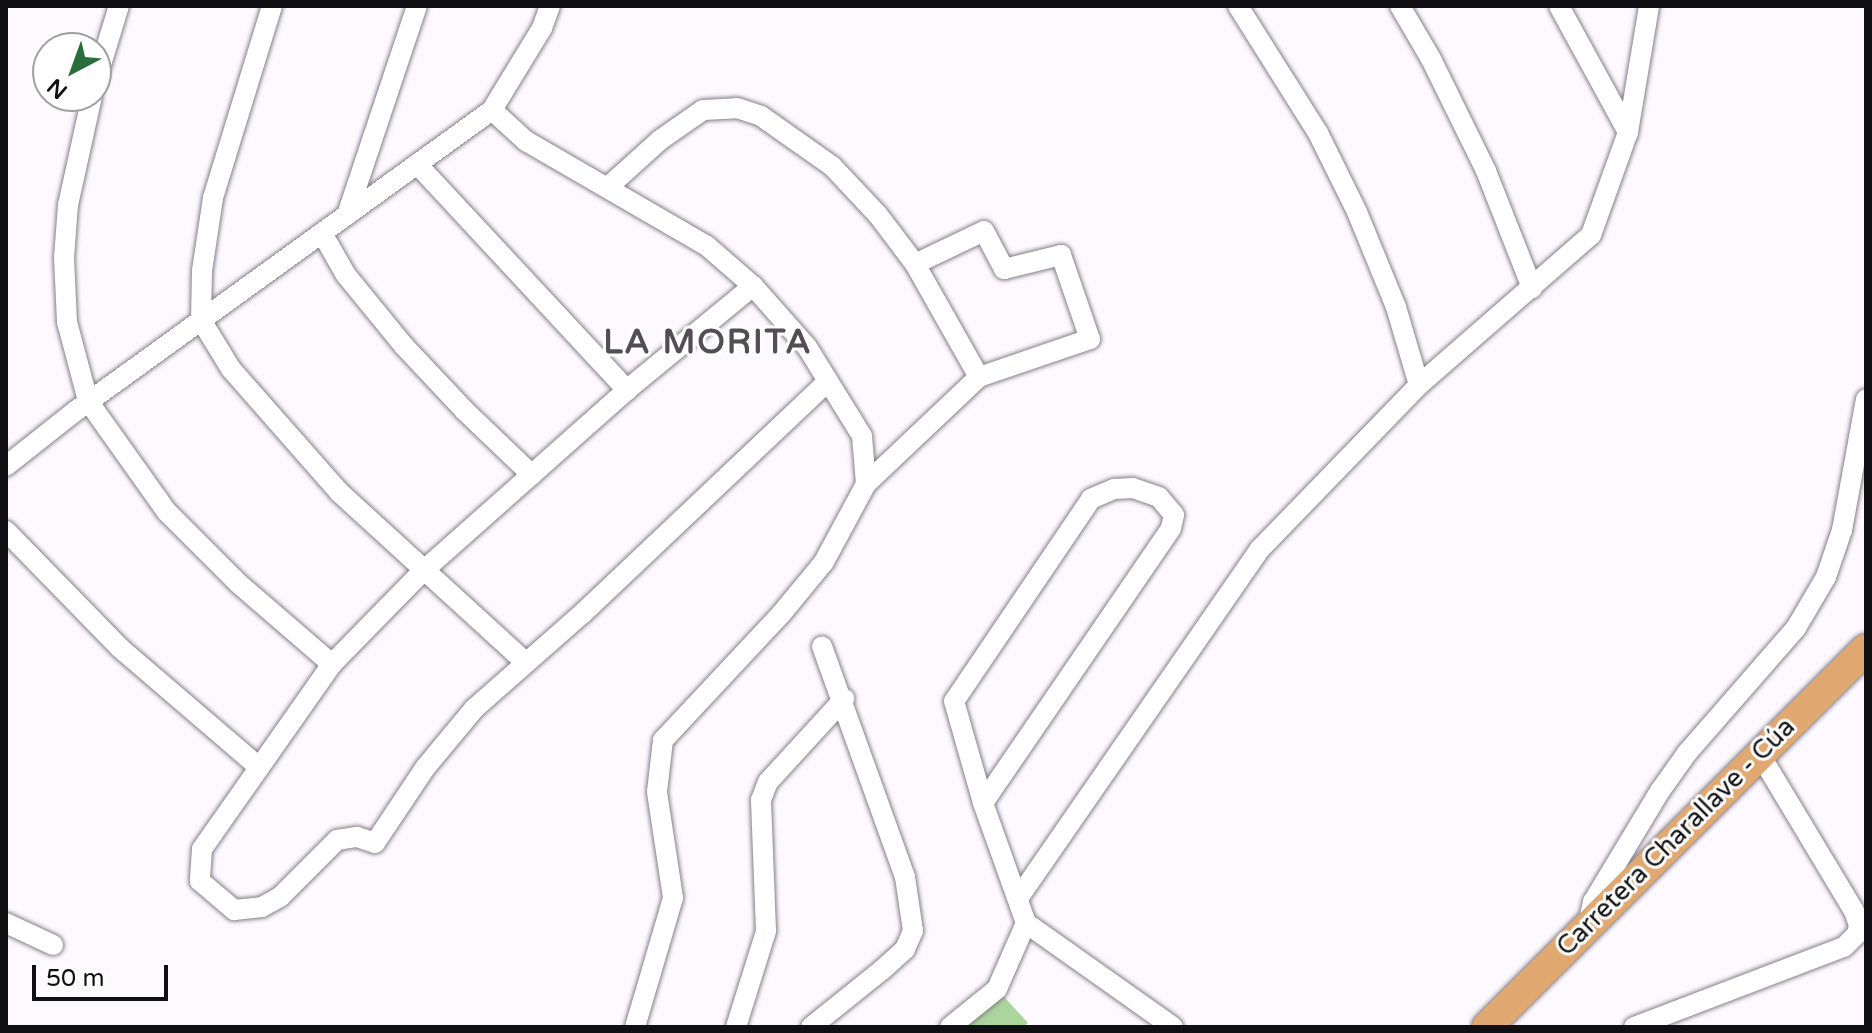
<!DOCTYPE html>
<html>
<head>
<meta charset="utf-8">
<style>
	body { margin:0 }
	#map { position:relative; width:1872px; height:1033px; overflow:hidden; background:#fdfaff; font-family:"Varela Round",sans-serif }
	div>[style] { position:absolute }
	.green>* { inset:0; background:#acd59e }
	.roads { filter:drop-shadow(0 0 2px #847f86) drop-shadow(0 0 2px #847f86) }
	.minor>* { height:20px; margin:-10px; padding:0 10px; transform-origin:10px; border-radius:10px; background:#fff }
	.highway>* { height:30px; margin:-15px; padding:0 15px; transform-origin:15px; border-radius:15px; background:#e1a971 }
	span { translate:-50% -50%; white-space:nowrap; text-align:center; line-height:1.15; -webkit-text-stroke:6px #fff; paint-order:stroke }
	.street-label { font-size:26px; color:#100f11 }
	.district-label { font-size:34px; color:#524e54; font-weight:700; letter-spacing:2px }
	.frame { position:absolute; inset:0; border:8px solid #100f11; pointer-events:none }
	.north { position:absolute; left:32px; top:32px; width:80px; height:80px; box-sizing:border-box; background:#fff; border:2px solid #9f9fa0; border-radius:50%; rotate:221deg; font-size:22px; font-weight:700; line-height:32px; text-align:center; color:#100f11 }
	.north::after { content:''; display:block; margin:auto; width:28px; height:36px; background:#296e3a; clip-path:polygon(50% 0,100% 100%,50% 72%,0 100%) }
	.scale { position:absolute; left:32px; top:965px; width:136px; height:36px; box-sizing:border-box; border:4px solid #100f11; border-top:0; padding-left:10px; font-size:24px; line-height:28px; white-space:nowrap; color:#100f11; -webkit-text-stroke:6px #fff; paint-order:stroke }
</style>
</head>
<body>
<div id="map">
	<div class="green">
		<i style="clip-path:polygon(997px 989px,1028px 1023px,1023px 1027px,959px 1027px)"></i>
	</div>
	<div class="roads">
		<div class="minor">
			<i style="left:272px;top:6px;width:201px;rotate:107.1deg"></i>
			<i style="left:213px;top:198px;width:74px;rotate:98.6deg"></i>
			<i style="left:202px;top:271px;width:49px;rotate:91.2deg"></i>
			<i style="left:201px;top:320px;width:57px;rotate:58.5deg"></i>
			<i style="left:231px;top:369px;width:164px;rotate:48.7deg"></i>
			<i style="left:339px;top:492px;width:251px;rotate:42.4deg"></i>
			<i style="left:1238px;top:6px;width:150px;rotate:57.8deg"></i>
			<i style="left:1318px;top:133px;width:88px;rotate:63.7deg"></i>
			<i style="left:1357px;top:212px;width:103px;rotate:67.7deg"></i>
			<i style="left:1396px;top:307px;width:81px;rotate:73.6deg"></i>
			<i style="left:1400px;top:6px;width:61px;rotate:59.7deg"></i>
			<i style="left:1431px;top:59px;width:125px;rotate:63.8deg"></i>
			<i style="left:1486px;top:171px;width:126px;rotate:68.5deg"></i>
			<i style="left:1559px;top:6px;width:144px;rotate:61.3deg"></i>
			<i style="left:96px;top:81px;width:78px;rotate:-73deg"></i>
			<i style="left:92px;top:96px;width:112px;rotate:102.4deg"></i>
			<i style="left:68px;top:205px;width:53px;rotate:94.3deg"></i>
			<i style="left:64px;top:258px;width:64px;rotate:87.3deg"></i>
			<i style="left:67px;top:322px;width:82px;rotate:75.1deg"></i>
			<i style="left:88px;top:401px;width:136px;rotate:54.6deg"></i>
			<i style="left:167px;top:512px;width:100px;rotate:45deg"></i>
			<i style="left:238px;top:583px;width:124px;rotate:40.8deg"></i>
			<i style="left:492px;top:110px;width:46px;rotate:42.4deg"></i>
			<i style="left:526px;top:141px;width:209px;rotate:30.1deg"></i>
			<i style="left:707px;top:246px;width:61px;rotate:41deg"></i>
			<i style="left:753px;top:286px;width:81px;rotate:48.5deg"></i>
			<i style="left:807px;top:347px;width:105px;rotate:58.3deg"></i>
			<i style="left:862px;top:436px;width:48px;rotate:85.2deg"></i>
			<i style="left:417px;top:164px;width:309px;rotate:47.1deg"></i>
			<i style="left:608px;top:187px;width:70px;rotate:-42.1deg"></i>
			<i style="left:660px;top:140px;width:52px;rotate:-34.9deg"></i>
			<i style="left:703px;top:110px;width:34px;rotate:-3deg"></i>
			<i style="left:737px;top:108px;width:25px;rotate:18deg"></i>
			<i style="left:761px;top:116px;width:87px;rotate:35.2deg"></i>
			<i style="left:832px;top:166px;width:67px;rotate:46.8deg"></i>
			<i style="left:878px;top:215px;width:61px;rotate:52.9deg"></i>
			<i style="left:915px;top:264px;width:76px;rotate:-25.6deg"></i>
			<i style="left:984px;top:231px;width:43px;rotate:62.2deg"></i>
			<i style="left:1004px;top:269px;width:59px;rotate:-13.8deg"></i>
			<i style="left:1061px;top:255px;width:89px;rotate:71deg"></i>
			<i style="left:1090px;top:339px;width:117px;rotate:161.1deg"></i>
			<i style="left:979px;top:377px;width:156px;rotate:136.6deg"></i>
			<i style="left:866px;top:484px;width:89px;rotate:118.3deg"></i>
			<i style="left:824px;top:562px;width:66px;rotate:129.5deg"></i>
			<i style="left:782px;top:613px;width:174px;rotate:133.1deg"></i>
			<i style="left:663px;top:740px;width:52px;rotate:96.6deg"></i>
			<i style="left:657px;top:792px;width:107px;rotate:81.4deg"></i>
			<i style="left:673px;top:898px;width:134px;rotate:106.4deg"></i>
			<i style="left:347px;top:215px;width:220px;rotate:-71.5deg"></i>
			<i style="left:322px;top:233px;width:48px;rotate:60.3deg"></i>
			<i style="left:346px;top:275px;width:92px;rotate:50.8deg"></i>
			<i style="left:404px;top:346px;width:88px;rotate:46.8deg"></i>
			<i style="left:464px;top:410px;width:94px;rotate:43.7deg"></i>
			<i style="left:915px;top:264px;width:130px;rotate:60.5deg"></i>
			<i style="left:753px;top:286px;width:163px;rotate:140.5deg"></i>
			<i style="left:627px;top:390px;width:271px;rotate:138.4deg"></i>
			<i style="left:424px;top:570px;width:132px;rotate:134.4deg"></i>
			<i style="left:332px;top:664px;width:226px;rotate:125.1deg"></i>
			<i style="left:202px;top:849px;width:32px;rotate:94deg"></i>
			<i style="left:200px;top:881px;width:45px;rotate:40.5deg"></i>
			<i style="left:234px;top:910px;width:28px;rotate:-6deg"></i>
			<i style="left:262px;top:907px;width:21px;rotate:-29deg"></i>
			<i style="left:280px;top:897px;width:81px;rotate:-45deg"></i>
			<i style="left:337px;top:840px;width:20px;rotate:-9deg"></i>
			<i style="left:357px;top:837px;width:19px;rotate:18deg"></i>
			<i style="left:375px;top:843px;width:90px;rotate:-56.3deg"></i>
			<i style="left:425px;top:768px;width:77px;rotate:-50.3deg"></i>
			<i style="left:474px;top:709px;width:145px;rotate:-41.4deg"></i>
			<i style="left:583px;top:613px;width:337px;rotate:-43.4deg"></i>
			<i style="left:6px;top:466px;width:90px;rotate:-38.3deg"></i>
			<i style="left:77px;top:410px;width:512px;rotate:-35.86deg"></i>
			<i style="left:492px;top:110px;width:96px;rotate:-58.6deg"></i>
			<i style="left:542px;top:28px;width:23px;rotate:-70deg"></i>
			<i style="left:6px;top:531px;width:163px;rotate:45.7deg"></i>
			<i style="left:120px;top:648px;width:183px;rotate:40.6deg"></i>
			<i style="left:983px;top:803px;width:333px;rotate:-55.6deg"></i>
			<i style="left:1171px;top:528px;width:13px;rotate:-77deg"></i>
			<i style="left:1174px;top:515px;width:23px;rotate:-130deg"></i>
			<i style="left:1159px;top:497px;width:28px;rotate:-161deg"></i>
			<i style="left:1133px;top:488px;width:19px;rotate:177deg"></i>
			<i style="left:1114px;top:489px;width:25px;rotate:157deg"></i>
			<i style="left:1091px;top:499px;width:244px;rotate:124.1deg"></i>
			<i style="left:954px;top:701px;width:106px;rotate:74.1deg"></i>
			<i style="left:983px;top:803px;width:127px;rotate:70.3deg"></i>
			<i style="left:1019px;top:897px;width:423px;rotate:-55.3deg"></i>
			<i style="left:1260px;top:549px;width:228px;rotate:-45.9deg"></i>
			<i style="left:1419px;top:385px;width:228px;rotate:-41.1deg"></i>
			<i style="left:1591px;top:235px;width:109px;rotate:-70.2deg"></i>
			<i style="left:1628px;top:132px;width:128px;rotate:-80.5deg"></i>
			<i style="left:6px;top:923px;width:52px;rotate:25.1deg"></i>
			<i style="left:1588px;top:924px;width:23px;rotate:-77deg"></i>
			<i style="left:1593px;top:902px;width:130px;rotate:-58.9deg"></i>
			<i style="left:1660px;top:791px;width:47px;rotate:-54.6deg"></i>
			<i style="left:1687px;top:753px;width:166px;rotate:-48.9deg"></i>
			<i style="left:1796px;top:628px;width:59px;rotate:-59.5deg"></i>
			<i style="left:1826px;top:577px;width:50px;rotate:-71.2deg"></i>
			<i style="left:1842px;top:530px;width:133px;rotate:-79.6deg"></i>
			<i style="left:736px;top:1027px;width:101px;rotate:-72.6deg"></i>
			<i style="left:766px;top:931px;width:131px;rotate:-92.2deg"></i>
			<i style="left:761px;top:800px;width:19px;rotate:-69deg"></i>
			<i style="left:768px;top:782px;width:113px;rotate:-47.5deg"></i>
			<i style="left:811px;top:1027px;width:91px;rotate:-38.8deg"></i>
			<i style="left:882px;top:970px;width:31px;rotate:-42deg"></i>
			<i style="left:905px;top:949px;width:20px;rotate:-66deg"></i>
			<i style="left:913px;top:931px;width:55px;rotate:-98.4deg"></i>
			<i style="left:905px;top:877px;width:245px;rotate:-109.8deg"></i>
			<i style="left:950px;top:1027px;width:60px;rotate:-39deg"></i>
			<i style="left:997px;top:989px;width:72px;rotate:-66.3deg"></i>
			<i style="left:1026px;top:923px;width:180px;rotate:35.3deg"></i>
			<i style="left:1634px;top:1027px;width:225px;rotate:-20.9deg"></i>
			<i style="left:1844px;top:947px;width:18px;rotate:-45deg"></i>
			<i style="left:1857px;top:934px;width:9px;rotate:-77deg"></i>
			<i style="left:1859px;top:925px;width:15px;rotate:-110deg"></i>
			<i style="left:1854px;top:911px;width:184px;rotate:-121deg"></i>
		</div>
		<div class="highway">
			<i style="left:1487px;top:1027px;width:535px;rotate:-44.92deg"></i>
		</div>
	</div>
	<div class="street-label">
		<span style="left:1676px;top:837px;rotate:-45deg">Carretera Charallave - Cúa</span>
	</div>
	<div class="district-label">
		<span style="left:708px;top:343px">LA MORITA</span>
	</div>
	<div class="frame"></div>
	<div class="north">N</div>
	<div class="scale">50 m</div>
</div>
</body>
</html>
